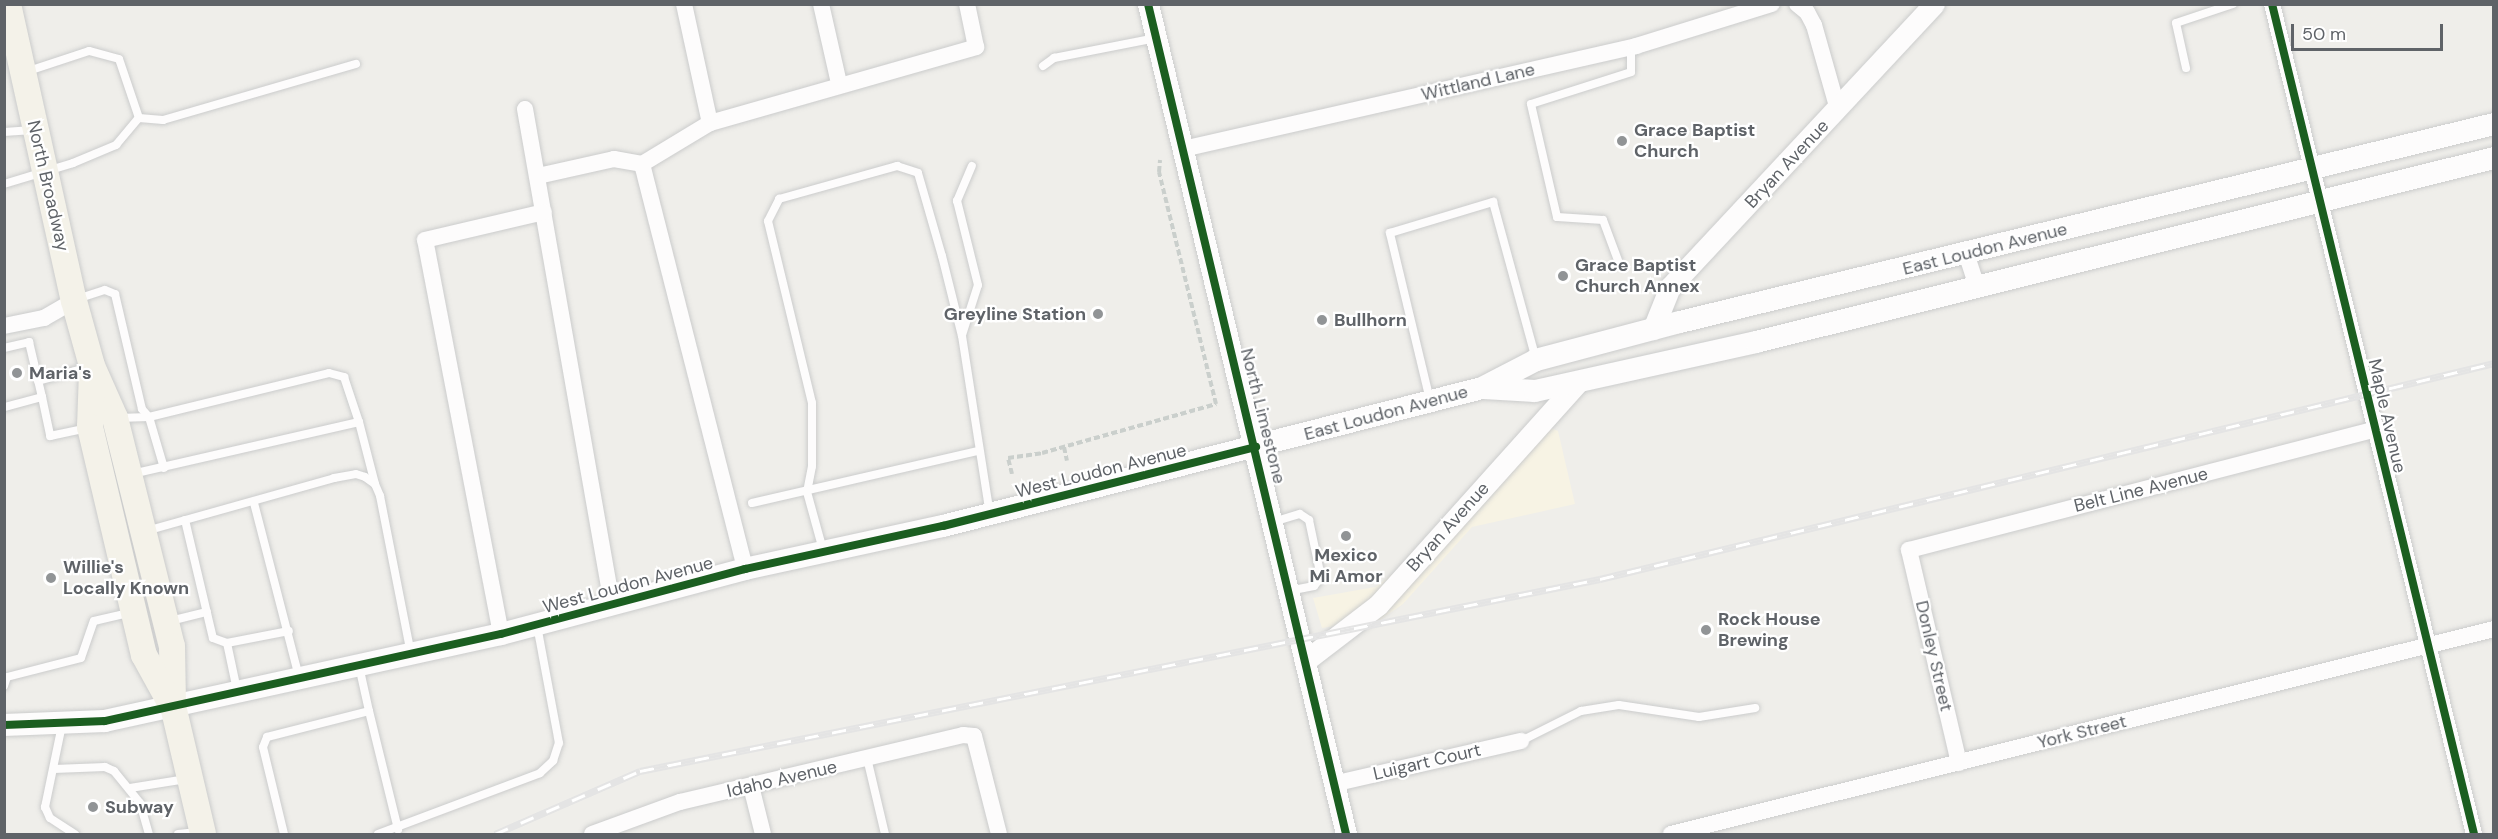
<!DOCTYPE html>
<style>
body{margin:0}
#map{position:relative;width:2498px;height:839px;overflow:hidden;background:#efeeea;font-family:"DM Sans",sans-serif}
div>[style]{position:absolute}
.commercial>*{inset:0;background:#f7f3e4}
.path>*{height:4px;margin-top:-2px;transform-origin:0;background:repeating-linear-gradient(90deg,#cacfcc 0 6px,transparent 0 9px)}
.roads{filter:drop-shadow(0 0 2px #cbcccc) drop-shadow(0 0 2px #cbcccc)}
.service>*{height:8px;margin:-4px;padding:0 4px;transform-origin:4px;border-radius:4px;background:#fdfcfc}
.minor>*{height:16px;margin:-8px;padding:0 8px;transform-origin:8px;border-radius:8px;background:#fdfcfc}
.tertiary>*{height:21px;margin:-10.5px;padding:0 10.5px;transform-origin:10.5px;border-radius:10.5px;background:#fdfcfc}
.secondary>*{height:22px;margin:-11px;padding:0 11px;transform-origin:11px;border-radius:11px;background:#fdfcfc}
.primary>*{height:26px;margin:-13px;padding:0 13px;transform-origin:13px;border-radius:13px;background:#f4f2e9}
.rail>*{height:7px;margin-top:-3.5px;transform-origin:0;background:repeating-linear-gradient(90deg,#fff 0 14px,#e4e4e4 0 28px);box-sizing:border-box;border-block:2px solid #e4e4e4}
.cycleway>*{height:8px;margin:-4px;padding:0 4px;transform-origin:4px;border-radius:4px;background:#1b5e20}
.dots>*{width:16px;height:16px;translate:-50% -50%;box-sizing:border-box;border:3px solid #fff;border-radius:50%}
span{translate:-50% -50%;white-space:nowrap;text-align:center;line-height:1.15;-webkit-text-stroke:4.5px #fff;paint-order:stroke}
.street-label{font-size:18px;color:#5f6368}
.poi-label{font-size:18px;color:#5f6368;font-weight:700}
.left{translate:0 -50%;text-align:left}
.right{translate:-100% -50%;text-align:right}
.frame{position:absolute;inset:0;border:6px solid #5f6368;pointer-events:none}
.scale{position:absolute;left:2291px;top:24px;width:152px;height:27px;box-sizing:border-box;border:3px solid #5f6368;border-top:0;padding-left:8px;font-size:18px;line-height:21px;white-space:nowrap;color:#5f6368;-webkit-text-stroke:4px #fff;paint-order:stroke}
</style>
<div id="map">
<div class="commercial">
<i style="clip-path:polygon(1536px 422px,1558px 431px,1575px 504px,1472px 527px,1403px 604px,1380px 620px,1322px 628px,1313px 598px,1375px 587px,1404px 565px)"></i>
</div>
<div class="path">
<i style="left:1064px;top:447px;width:14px;rotate:78deg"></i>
<i style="left:1012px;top:474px;width:16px;rotate:-104deg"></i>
<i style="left:1008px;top:458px;width:34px;rotate:-8deg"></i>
<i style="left:1042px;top:453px;width:181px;rotate:-15.7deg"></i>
<i style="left:1216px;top:404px;width:239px;rotate:-103.8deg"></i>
<i style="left:1159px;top:172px;width:12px;rotate:-85deg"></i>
</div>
<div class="roads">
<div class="service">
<i style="left:1043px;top:66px;width:14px;rotate:-36deg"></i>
<i style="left:1054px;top:58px;width:104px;rotate:-11.1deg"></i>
<i style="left:2186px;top:68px;width:46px;rotate:-102.5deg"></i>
<i style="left:2176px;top:23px;width:60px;rotate:-18.4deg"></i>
<i style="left:139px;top:118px;width:24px;rotate:5deg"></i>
<i style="left:163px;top:120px;width:201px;rotate:-16.2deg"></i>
<i style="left:4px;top:132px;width:29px;rotate:-4deg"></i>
<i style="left:4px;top:184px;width:72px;rotate:-16.9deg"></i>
<i style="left:73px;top:163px;width:47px;rotate:-22.7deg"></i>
<i style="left:116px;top:145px;width:35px;rotate:-50deg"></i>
<i style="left:139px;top:118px;width:62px;rotate:-108.7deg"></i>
<i style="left:119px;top:59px;width:31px;rotate:-165deg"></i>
<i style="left:89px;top:51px;width:67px;rotate:161.8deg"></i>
<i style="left:1619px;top:263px;width:46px;rotate:-110.4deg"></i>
<i style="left:1603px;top:220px;width:46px;rotate:-176.3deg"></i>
<i style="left:1557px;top:217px;width:116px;rotate:-103deg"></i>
<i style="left:1531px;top:104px;width:105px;rotate:-17.7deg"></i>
<i style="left:1631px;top:72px;width:25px;rotate:-90deg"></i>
<i style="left:77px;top:299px;width:29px;rotate:-18deg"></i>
<i style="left:105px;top:290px;width:11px;rotate:22deg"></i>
<i style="left:115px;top:294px;width:118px;rotate:76.8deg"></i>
<i style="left:142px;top:409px;width:11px;rotate:49deg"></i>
<i style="left:149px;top:417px;width:53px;rotate:73.6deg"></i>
<i style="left:962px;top:335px;width:52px;rotate:-72.3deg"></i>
<i style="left:978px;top:285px;width:87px;rotate:-104deg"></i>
<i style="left:957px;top:201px;width:38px;rotate:-67deg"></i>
<i style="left:4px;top:348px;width:26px;rotate:-13deg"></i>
<i style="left:29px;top:342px;width:57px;rotate:76.7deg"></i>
<i style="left:42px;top:397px;width:39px;rotate:165deg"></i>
<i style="left:38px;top:381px;width:54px;rotate:-15.1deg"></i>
<i style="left:42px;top:397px;width:40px;rotate:78deg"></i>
<i style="left:50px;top:436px;width:38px;rotate:-12deg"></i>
<i style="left:1430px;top:400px;width:172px;rotate:-103.5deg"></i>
<i style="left:1390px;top:233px;width:108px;rotate:-16.8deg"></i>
<i style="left:1493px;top:202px;width:163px;rotate:74.7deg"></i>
<i style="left:118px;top:418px;width:31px;rotate:-2deg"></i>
<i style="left:149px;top:417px;width:185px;rotate:-13.7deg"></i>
<i style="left:329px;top:373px;width:16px;rotate:15deg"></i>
<i style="left:344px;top:377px;width:47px;rotate:71.6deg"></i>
<i style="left:359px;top:422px;width:233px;rotate:167.1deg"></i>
<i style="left:359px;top:422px;width:64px;rotate:75.5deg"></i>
<i style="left:254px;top:503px;width:180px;rotate:75.5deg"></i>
<i style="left:752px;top:503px;width:231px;rotate:-13deg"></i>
<i style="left:185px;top:520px;width:121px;rotate:76.7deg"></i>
<i style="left:213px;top:638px;width:15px;rotate:20deg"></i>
<i style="left:227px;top:643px;width:63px;rotate:-11deg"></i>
<i style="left:1273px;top:522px;width:28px;rotate:-17deg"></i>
<i style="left:1300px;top:514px;width:11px;rotate:34deg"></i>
<i style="left:1309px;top:520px;width:58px;rotate:78.1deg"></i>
<i style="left:1321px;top:577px;width:11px;rotate:128deg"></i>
<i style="left:1314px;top:586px;width:25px;rotate:169deg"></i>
<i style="left:146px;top:531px;width:195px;rotate:-15.7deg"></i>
<i style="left:334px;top:478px;width:22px;rotate:-10deg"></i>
<i style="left:356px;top:474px;width:9px;rotate:18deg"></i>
<i style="left:365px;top:477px;width:12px;rotate:35deg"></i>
<i style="left:375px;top:484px;width:13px;rotate:67deg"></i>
<i style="left:380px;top:496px;width:161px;rotate:78.9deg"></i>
<i style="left:823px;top:550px;width:60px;rotate:-105.4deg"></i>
<i style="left:807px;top:492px;width:26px;rotate:-79deg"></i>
<i style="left:812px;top:466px;width:63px;rotate:-90deg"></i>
<i style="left:812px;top:403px;width:187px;rotate:-103.6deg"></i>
<i style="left:768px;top:221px;width:25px;rotate:-63deg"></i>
<i style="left:779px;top:199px;width:123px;rotate:-15.6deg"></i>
<i style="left:897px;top:166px;width:22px;rotate:18deg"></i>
<i style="left:918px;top:173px;width:86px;rotate:73.9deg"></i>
<i style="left:942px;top:256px;width:82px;rotate:76deg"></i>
<i style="left:962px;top:336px;width:180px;rotate:81.1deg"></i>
<i style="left:170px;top:621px;width:38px;rotate:-14deg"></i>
<i style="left:227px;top:643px;width:48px;rotate:78deg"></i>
<i style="left:4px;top:686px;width:9px;rotate:-72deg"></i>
<i style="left:7px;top:677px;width:76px;rotate:-14.4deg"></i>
<i style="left:81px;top:658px;width:39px;rotate:-71deg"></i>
<i style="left:94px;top:621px;width:37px;rotate:-13deg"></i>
<i style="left:369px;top:711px;width:122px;rotate:76.2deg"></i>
<i style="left:62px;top:725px;width:84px;rotate:101.7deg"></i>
<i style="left:45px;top:807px;width:12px;rotate:66deg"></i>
<i style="left:50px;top:818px;width:30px;rotate:33deg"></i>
<i style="left:1521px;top:741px;width:67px;rotate:-26.6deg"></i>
<i style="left:1581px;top:711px;width:38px;rotate:-9deg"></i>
<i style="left:1619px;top:705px;width:81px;rotate:8.5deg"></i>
<i style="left:1699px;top:717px;width:57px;rotate:-9.1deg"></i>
<i style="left:867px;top:758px;width:78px;rotate:76.7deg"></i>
<i style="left:54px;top:769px;width:51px;rotate:-2.2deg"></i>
<i style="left:105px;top:767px;width:10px;rotate:24deg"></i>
<i style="left:114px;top:771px;width:41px;rotate:50.9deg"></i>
<i style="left:140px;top:803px;width:32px;rotate:74deg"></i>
<i style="left:130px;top:788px;width:57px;rotate:-9.1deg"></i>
<i style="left:178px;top:834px;width:20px;rotate:-6deg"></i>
<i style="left:284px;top:834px;width:89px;rotate:-103.6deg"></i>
<i style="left:263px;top:747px;width:11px;rotate:-68deg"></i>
<i style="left:267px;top:737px;width:105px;rotate:-14.3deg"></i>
<i style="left:369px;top:711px;width:46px;rotate:-102.5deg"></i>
<i style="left:378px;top:834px;width:173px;rotate:-20.6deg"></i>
<i style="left:540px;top:773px;width:18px;rotate:-43deg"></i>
<i style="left:553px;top:761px;width:19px;rotate:-72deg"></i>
<i style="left:559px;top:743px;width:120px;rotate:-100.6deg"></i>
</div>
<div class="minor">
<i style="left:684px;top:4px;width:122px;rotate:77.7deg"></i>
<i style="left:710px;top:123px;width:277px;rotate:-15.9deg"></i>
<i style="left:976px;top:47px;width:44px;rotate:-101.8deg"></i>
<i style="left:821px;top:4px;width:81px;rotate:77.2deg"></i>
<i style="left:1797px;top:4px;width:13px;rotate:39deg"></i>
<i style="left:1807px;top:12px;width:15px;rotate:62deg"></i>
<i style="left:1814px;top:25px;width:88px;rotate:74.2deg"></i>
<i style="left:2272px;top:4px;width:854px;rotate:76.32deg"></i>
<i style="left:525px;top:109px;width:503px;rotate:80.03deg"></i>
<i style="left:1183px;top:149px;width:465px;rotate:-12.8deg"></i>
<i style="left:1636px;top:46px;width:142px;rotate:-17.2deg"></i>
<i style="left:642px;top:164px;width:418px;rotate:75.7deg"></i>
<i style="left:538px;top:176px;width:78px;rotate:-12.6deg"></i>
<i style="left:614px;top:159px;width:28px;rotate:10deg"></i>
<i style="left:642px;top:164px;width:79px;rotate:-31.1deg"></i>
<i style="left:1966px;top:253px;width:36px;rotate:72deg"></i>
<i style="left:4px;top:326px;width:41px;rotate:-11.3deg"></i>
<i style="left:44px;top:318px;width:34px;rotate:-30deg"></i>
<i style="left:501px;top:634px;width:401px;rotate:-100.9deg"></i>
<i style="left:425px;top:240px;width:122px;rotate:-13.2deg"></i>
<i style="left:1959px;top:763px;width:219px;rotate:-103.2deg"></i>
<i style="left:1909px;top:550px;width:480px;rotate:-14.5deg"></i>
<i style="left:1333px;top:784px;width:193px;rotate:-12.9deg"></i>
<i style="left:751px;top:786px;width:49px;rotate:76deg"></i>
<i style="left:592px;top:834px;width:94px;rotate:-20deg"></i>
<i style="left:680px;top:802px;width:291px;rotate:-13.3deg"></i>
<i style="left:963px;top:735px;width:11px;rotate:5deg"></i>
<i style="left:974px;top:736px;width:101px;rotate:75.7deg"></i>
<i style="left:1671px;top:834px;width:848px;rotate:-13.99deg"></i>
</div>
<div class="tertiary">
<i style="left:1148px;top:4px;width:853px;rotate:76.58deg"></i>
<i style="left:1653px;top:329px;width:45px;rotate:-68deg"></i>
<i style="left:1670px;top:287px;width:387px;rotate:-47deg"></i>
<i style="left:1305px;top:661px;width:92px;rotate:-37.5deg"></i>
<i style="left:1378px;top:605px;width:301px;rotate:-48.1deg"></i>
</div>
<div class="secondary">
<i style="left:1484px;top:388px;width:51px;rotate:3.4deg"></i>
<i style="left:1535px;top:391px;width:226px;rotate:-12.5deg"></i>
<i style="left:1756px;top:342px;width:761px;rotate:-14deg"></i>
<i style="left:4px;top:725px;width:101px;rotate:-2.3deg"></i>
<i style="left:105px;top:721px;width:405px;rotate:-12.4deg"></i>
<i style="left:501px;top:634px;width:253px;rotate:-14.9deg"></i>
<i style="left:745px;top:569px;width:203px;rotate:-12.3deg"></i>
<i style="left:943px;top:526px;width:556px;rotate:-14.36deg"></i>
<i style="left:1482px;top:388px;width:61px;rotate:-27.4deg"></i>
<i style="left:1536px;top:360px;width:149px;rotate:-14.8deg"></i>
<i style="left:1680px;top:322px;width:838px;rotate:-13.67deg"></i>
</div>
<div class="primary">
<i style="left:8px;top:4px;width:304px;rotate:77.5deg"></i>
<i style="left:74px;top:301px;width:67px;rotate:74.5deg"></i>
<i style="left:92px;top:366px;width:57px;rotate:66.1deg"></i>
<i style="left:115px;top:418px;width:235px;rotate:76deg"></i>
<i style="left:172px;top:646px;width:60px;rotate:89deg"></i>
<i style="left:173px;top:706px;width:131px;rotate:76.8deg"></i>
<i style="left:92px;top:372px;width:55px;rotate:92.1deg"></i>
<i style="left:90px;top:427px;width:234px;rotate:76.7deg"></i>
<i style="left:144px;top:655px;width:58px;rotate:61.2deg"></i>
</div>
</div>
<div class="rail">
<i style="left:495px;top:834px;width:158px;rotate:-23.5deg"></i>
<i style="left:640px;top:771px;width:979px;rotate:-11.31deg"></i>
<i style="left:1600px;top:579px;width:920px;rotate:-13.58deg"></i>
</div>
<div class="cycleway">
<i style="left:1148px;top:4px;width:853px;rotate:76.58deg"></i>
<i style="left:2272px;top:4px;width:854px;rotate:76.32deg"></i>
<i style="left:4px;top:725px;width:101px;rotate:-2.3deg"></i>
<i style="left:105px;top:721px;width:405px;rotate:-12.4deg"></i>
<i style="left:501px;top:634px;width:253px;rotate:-14.9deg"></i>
<i style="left:745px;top:569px;width:203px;rotate:-12.3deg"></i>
<i style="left:943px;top:526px;width:323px;rotate:-14.2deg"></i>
</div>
<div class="dots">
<i style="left:1622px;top:141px;background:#919496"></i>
<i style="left:1563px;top:276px;background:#919496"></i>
<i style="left:1098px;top:314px;background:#919496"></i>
<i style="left:1322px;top:320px;background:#919496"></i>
<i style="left:17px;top:373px;background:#919496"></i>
<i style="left:1346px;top:536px;background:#919496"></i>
<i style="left:51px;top:578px;background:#919496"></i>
<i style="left:1706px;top:630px;background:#919496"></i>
<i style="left:93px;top:807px;background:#919496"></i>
</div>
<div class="street-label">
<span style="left:1478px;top:82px;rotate:-13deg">Wittland Lane</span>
<span style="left:1787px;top:164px;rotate:-47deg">Bryan Avenue</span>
<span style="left:48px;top:186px;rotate:77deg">North Broadway</span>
<span style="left:1985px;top:249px;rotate:-14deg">East Loudon Avenue</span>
<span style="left:1386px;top:413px;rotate:-15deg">East Loudon Avenue</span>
<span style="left:1263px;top:416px;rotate:76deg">North Limestone</span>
<span style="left:2387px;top:416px;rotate:77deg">Maple Avenue</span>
<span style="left:1101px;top:471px;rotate:-14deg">West Loudon Avenue</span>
<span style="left:2141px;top:490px;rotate:-14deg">Belt Line Avenue</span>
<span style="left:1448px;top:527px;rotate:-48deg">Bryan Avenue</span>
<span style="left:628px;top:585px;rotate:-15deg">West Loudon Avenue</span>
<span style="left:1934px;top:656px;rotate:77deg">Donley Street</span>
<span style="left:2082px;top:732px;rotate:-14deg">York Street</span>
<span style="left:1427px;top:762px;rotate:-13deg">Luigart Court</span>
<span style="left:782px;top:779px;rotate:-13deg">Idaho Avenue</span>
</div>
<div class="poi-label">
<span class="left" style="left:1634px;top:141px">Grace Baptist<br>Church</span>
<span class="left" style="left:1575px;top:276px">Grace Baptist<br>Church Annex</span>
<span class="right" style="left:1086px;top:314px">Greyline Station</span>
<span class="left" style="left:1334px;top:320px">Bullhorn</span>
<span class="left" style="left:29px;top:373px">Maria's</span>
<span style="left:1346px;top:566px">Mexico<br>Mi Amor</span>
<span class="left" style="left:63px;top:578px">Willie's<br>Locally Known</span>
<span class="left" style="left:1718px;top:630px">Rock House<br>Brewing</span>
<span class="left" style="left:105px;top:807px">Subway</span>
</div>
<div class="frame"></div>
<div class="scale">50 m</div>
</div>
